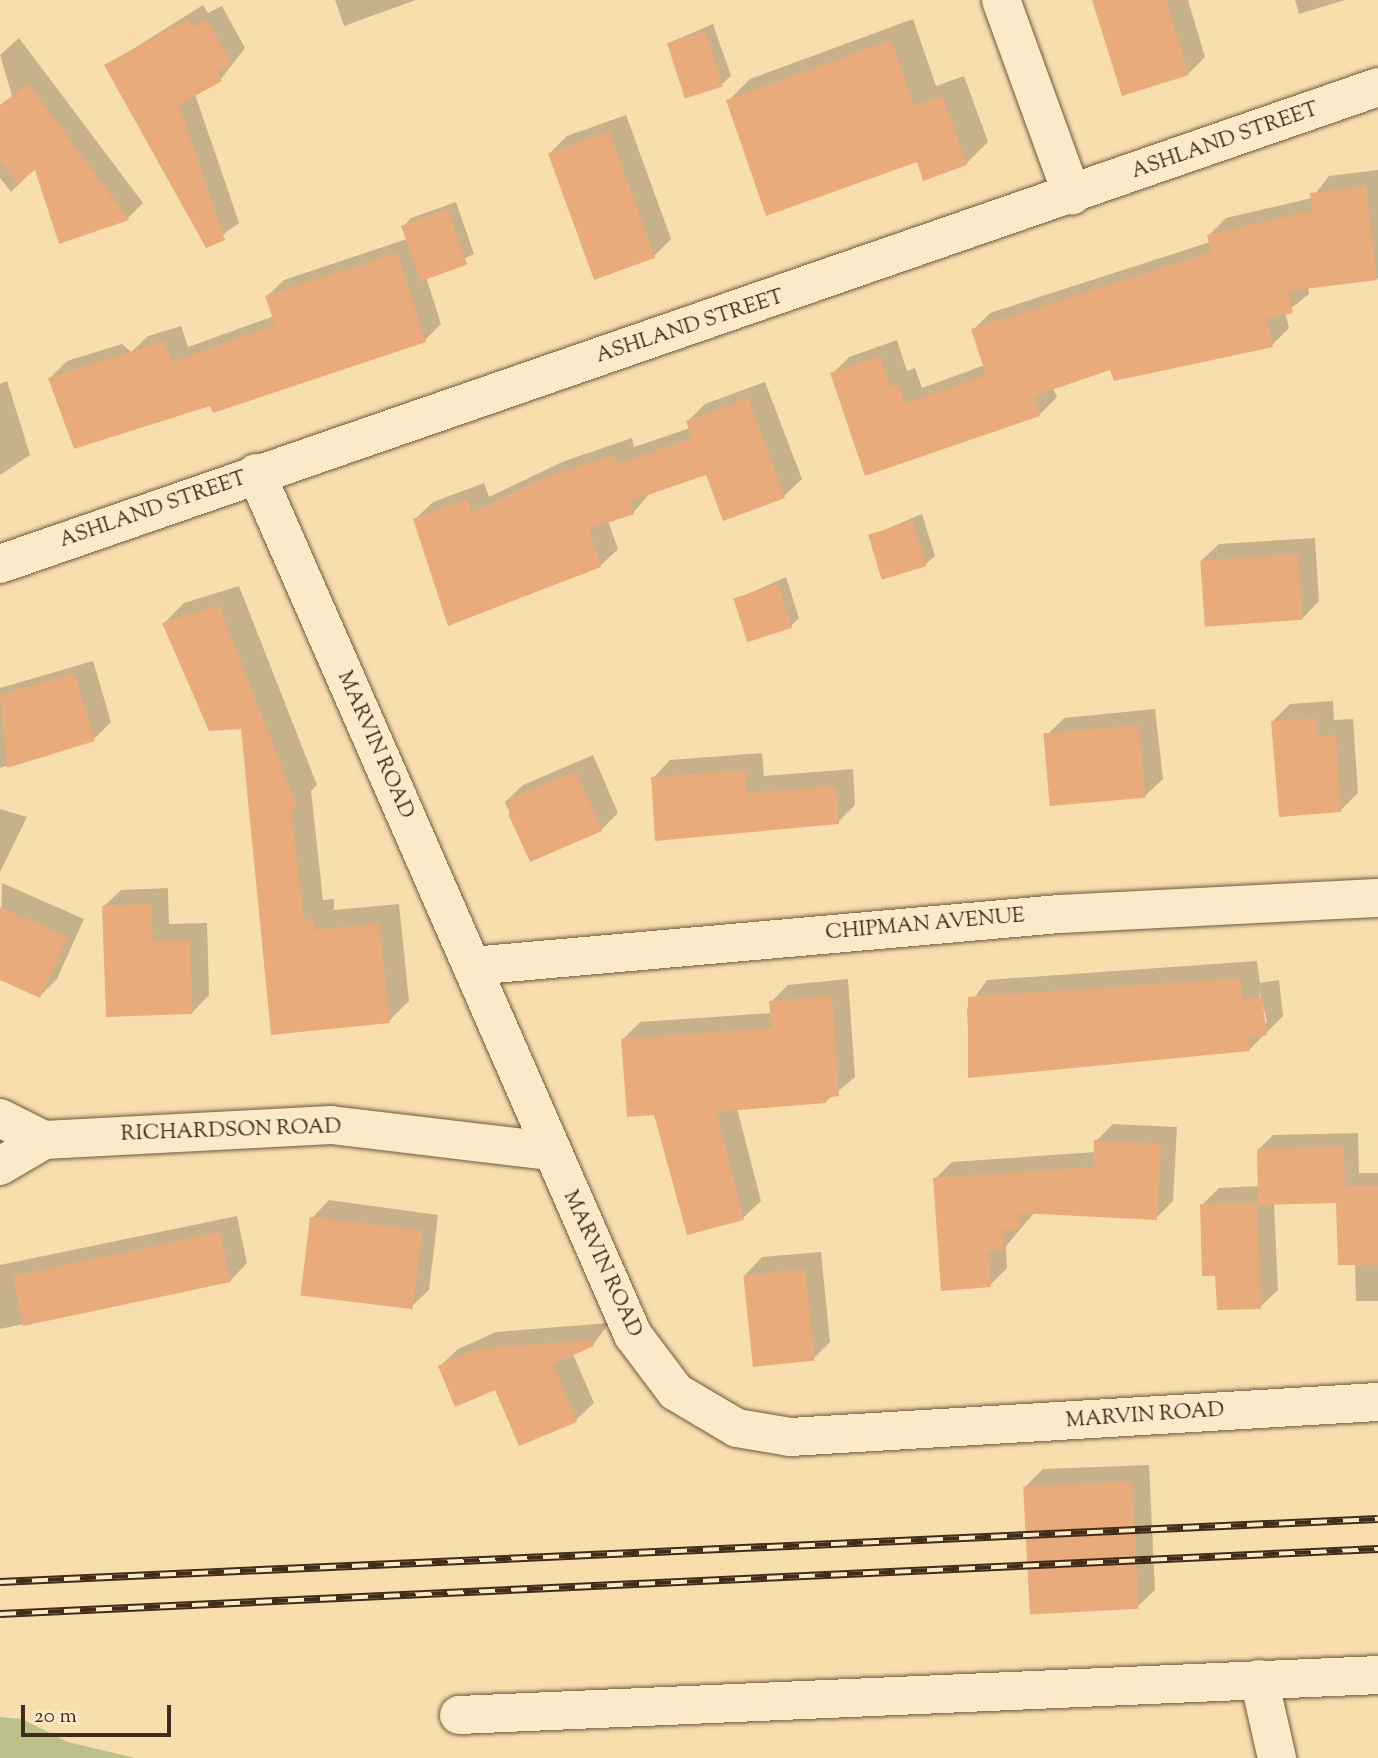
<!DOCTYPE html>
<style>
body{margin:0}
#map{position:relative;width:1378px;height:1758px;overflow:hidden;background:#f9dead;font-family:"Sorts Mill Goudy",serif}
div>[style]{position:absolute}
.green>*{inset:0;background:#bcc18b}
.shadow>*{inset:0;background:#0003}
.building>*{inset:0;background:#e9ab7c;transform-origin:0 0}
.roads{filter:drop-shadow(0 0 2px #6f5840) drop-shadow(0 0 2px #6f5840)}
.minor>*{height:38px;margin:-19px;padding:0 19px;transform-origin:19px;border-radius:19px;background:#fbeaca}
.rail>*{height:8px;margin-top:-4px;transform-origin:0;background:repeating-linear-gradient(90deg,#fbeaca 0 16px,#412c1b 0 32px);box-sizing:border-box;border-block:2px solid #412c1b}
span{translate:-50% -50%;white-space:nowrap;text-align:center;line-height:1.15;-webkit-text-stroke:5px #fbeaca;paint-order:stroke}
.street-label{font-size:21px;color:#412c1b}
.scale{position:absolute;left:21px;top:1705px;width:150px;height:32px;box-sizing:border-box;border:4px solid #412c1b;border-top:0;padding-left:9px;font-size:21px;line-height:24px;white-space:nowrap;color:#412c1b;-webkit-text-stroke:5px #fbeaca;paint-order:stroke}
</style>
<div id="map">
<div class="green">
<i style="clip-path:polygon(0 1717px,22px 1719px,68px 1742px,135px 1758px,0 1758px)"></i>
</div>
<div class="shadow">
<i style="clip-path:polygon(335px 0,416px 0,344px 26px)"></i>
<i style="clip-path:polygon(1100px 0,1188px 0,1205px 57px,1188px 74px)"></i>
<i style="clip-path:polygon(1295px 0,1345px 0,1299px 14px)"></i>
<i style="clip-path:polygon(203px 5px,208px 13px,222px 6px,245px 48px,221px 79px,195px 94px,239px 223px,207px 246px,106px 66px)"></i>
<i style="clip-path:polygon(913px 19px,936px 86px,964px 76px,988px 142px,966px 164px,918px 160px,728px 101px,750px 79px)"></i>
<i style="clip-path:polygon(713px 24px,731px 76px,722px 84px,669px 43px)"></i>
<i style="clip-path:polygon(19px 38px,143px 203px,128px 218px,60px 241px,36px 167px,11px 192px,0 178px,0 107px,12px 96px,0 55px)"></i>
<i style="clip-path:polygon(626px 115px,671px 239px,653px 257px,550px 153px,567px 136px)"></i>
<i style="clip-path:polygon(1378px 170px,1378px 278px,1308px 287px,1309px 294px,1285px 313px,1289px 328px,1272px 345px,1111px 367px,1053px 388px,1057px 397px,1039px 415px,866px 474px,832px 374px,849px 357px,897px 340px,907px 371px,915px 368px,922px 388px,985px 365px,973px 330px,990px 313px,1210px 242px,1209px 235px,1226px 218px,1312px 198px,1329px 176px)"></i>
<i style="clip-path:polygon(456px 202px,474px 254px,426px 277px,441px 324px,425px 340px,211px 404px,50px 378px,67px 361px,122px 344px,131px 352px,148px 336px,181px 326px,188px 347px,274px 316px,267px 296px,284px 280px,407px 239px,403px 227px,411px 218px)"></i>
<i style="clip-path:polygon(7px 381px,30px 455px,0 475px,0 384px)"></i>
<i style="clip-path:polygon(765px 382px,802px 479px,784px 496px,707px 473px,650px 493px,633px 513px,608px 521px,618px 549px,600px 566px,415px 519px,433px 502px,484px 483px,489px 497px,562px 462px,632px 438px,634px 447px,690px 428px,688px 421px,705px 404px)"></i>
<i style="clip-path:polygon(922px 514px,935px 556px,926px 564px,870px 536px)"></i>
<i style="clip-path:polygon(1315px 538px,1319px 601px,1302px 619px,1201px 561px,1219px 544px)"></i>
<i style="clip-path:polygon(786px 577px,799px 618px,791px 626px,739px 598px)"></i>
<i style="clip-path:polygon(239px 586px,317px 785px,311px 791px,323px 900px,334px 899px,334px 910px,399px 904px,409px 1001px,389px 1021px,273px 1033px,242px 727px,164px 623px,184px 603px)"></i>
<i style="clip-path:polygon(93px 661px,111px 722px,94px 739px,0 768px,0 688px)"></i>
<i style="clip-path:polygon(1333px 701px,1334px 720px,1353px 719px,1358px 793px,1341px 810px,1273px 721px,1290px 704px)"></i>
<i style="clip-path:polygon(1155px 709px,1163px 779px,1145px 796px,1046px 736px,1064px 718px)"></i>
<i style="clip-path:polygon(762px 753px,764px 776px,853px 769px,855px 805px,838px 822px,653px 778px,670px 760px)"></i>
<i style="clip-path:polygon(593px 755px,618px 813px,601px 830px,531px 860px,505px 802px,523px 785px)"></i>
<i style="clip-path:polygon(0 809px,27px 817px,0 872px)"></i>
<i style="clip-path:polygon(2px 883px,84px 919px,57px 979px,40px 996px,0 978px)"></i>
<i style="clip-path:polygon(168px 888px,169px 924px,207px 923px,209px 995px,192px 1013px,103px 907px,121px 890px)"></i>
<i style="clip-path:polygon(evenodd,1257px 961px,1260px 983px,1279px 980px,1283px 1016px,1250px 1049px,970px 1076px,967px 1008px,987px 980px,1257px 961px,1259px 988px,1267px 1022px,1264px 1025px,1259px 988px)"></i>
<i style="clip-path:polygon(848px 979px,855px 1077px,825px 1102px,737px 1108px,761px 1201px,743px 1218px,655px 1113px,622px 1040px,640px 1022px,772px 1013px,771px 1002px,788px 985px)"></i>
<i style="clip-path:polygon(1113px 1124px,1177px 1127px,1173px 1201px,1156px 1218px,1035px 1212px,1006px 1246px,1007px 1268px,990px 1285px,935px 1179px,952px 1162px,1095px 1152px,1096px 1141px)"></i>
<i style="clip-path:polygon(1358px 1133px,1359px 1173px,1378px 1173px,1378px 1301px,1356px 1301px,1355px 1264px,1338px 1201px,1274px 1203px,1278px 1290px,1260px 1307px,1217px 1274px,1202px 1205px,1219px 1188px,1259px 1186px,1259px 1149px,1273px 1135px)"></i>
<i style="clip-path:polygon(329px 1200px,438px 1215px,429px 1290px,411px 1307px,312px 1218px)"></i>
<i style="clip-path:polygon(237px 1216px,247px 1263px,230px 1281px,0 1329px,0 1265px)"></i>
<i style="clip-path:polygon(821px 1252px,830px 1342px,813px 1359px,745px 1275px,762px 1257px)"></i>
<i style="clip-path:polygon(609px 1323px,593px 1345px,573px 1354px,594px 1403px,576px 1420px,440px 1366px,458px 1349px,496px 1332px)"></i>
<i style="clip-path:polygon(1149px 1465px,1155px 1590px,1137px 1607px,1025px 1487px,1043px 1469px)"></i>
</div>
<div class="building">
<i style="clip-path:polygon(1092px 0,1166px 0,1189px 75px,1122px 96px)"></i>
<i style="clip-path:polygon(188px 19px,193px 27px,207px 19px,231px 64px,217px 72px,222px 81px,179px 105px,225px 240px,206px 248px,104px 65px)"></i>
<i style="left:705px;top:31px;width:58px;height:40px;rotate:72deg"></i>
<i style="clip-path:polygon(891px 40px,914px 106px,942px 96px,967px 165px,923px 181px,917px 162px,766px 216px,726px 100px)"></i>
<i style="clip-path:polygon(28px 84px,129px 220px,59px 244px,35px 170px,17px 184px,0 160px,0 105px)"></i>
<i style="left:609px;top:131px;width:135px;height:65px;rotate:70deg"></i>
<i style="clip-path:polygon(1366px 186px,1377px 280px,1288px 291px,1293px 313px,1266px 319px,1273px 347px,1114px 381px,1110px 370px,1034px 396px,1040px 416px,865px 476px,830px 373px,880px 356px,890px 387px,898px 384px,905px 404px,986px 375px,971px 329px,1211px 252px,1207px 235px,1312px 211px,1310px 193px)"></i>
<i style="left:447px;top:209px;width:59px;height:49px;rotate:70deg"></i>
<i style="clip-path:polygon(397px 253px,426px 342px,213px 413px,210px 406px,74px 449px,48px 378px,164px 341px,172px 362px,275px 325px,265px 296px)"></i>
<i style="clip-path:polygon(748px 398px,785px 498px,723px 521px,706px 475px,630px 501px,634px 514px,589px 529px,601px 567px,448px 626px,413px 519px,467px 499px,472px 513px,543px 478px,614px 455px,617px 464px,692px 438px,686px 421px)"></i>
<i style="left:913px;top:521px;width:47px;height:47px;rotate:73deg"></i>
<i style="left:1298px;top:554px;width:66px;height:98px;rotate:86deg"></i>
<i style="left:778px;top:584px;width:46px;height:47px;rotate:72deg"></i>
<i style="clip-path:polygon(219px 605px,297px 807px,291px 810px,304px 920px,314px 919px,315px 930px,379px 923px,390px 1023px,271px 1035px,241px 729px,209px 731px,162px 623px)"></i>
<i style="clip-path:polygon(74px 673px,95px 741px,7px 768px,0 695px)"></i>
<i style="clip-path:polygon(1316px 718px,1317px 737px,1336px 735px,1341px 812px,1279px 817px,1271px 721px)"></i>
<i style="left:1139px;top:725px;width:73px;height:96px;rotate:85deg"></i>
<i style="clip-path:polygon(745px 770px,747px 793px,836px 786px,839px 824px,655px 841px,651px 777px)"></i>
<i style="clip-path:polygon(576px 771px,602px 831px,530px 862px,509px 816px,509px 799px)"></i>
<i style="clip-path:polygon(151px 904px,153px 941px,190px 940px,192px 1014px,106px 1017px,102px 906px)"></i>
<i style="clip-path:polygon(0 907px,68px 937px,40px 998px,0 980px)"></i>
<i style="clip-path:polygon(1240px 978px,1243px 999px,1262px 997px,1267px 1035px,1248px 1038px,1250px 1051px,968px 1078px,968px 997px)"></i>
<i style="clip-path:polygon(832px 996px,839px 1096px,826px 1098px,826px 1103px,716px 1112px,744px 1220px,687px 1235px,654px 1115px,627px 1117px,621px 1039px,772px 1028px,769px 1001px)"></i>
<i style="clip-path:polygon(1094px 1140px,1161px 1144px,1157px 1220px,1019px 1213px,1020px 1229px,1003px 1230px,1005px 1250px,988px 1251px,991px 1287px,941px 1291px,933px 1178px,1093px 1167px)"></i>
<i style="clip-path:polygon(1344px 1146px,1345px 1186px,1378px 1186px,1378px 1265px,1338px 1265px,1336px 1203px,1258px 1205px,1257px 1149px)"></i>
<i style="clip-path:polygon(1257px 1203px,1261px 1309px,1217px 1310px,1215px 1276px,1202px 1276px,1200px 1204px)"></i>
<i style="left:310px;top:1217px;width:113px;height:79px;rotate:7deg"></i>
<i style="left:220px;top:1232px;width:51px;height:212px;rotate:78deg"></i>
<i style="left:805px;top:1269px;width:92px;height:62px;rotate:84deg"></i>
<i style="clip-path:polygon(592px 1340px,594px 1346px,553px 1364px,577px 1422px,519px 1446px,495px 1390px,455px 1407px,438px 1366px,477px 1349px)"></i>
<i style="left:1132px;top:1481px;width:128px;height:109px;rotate:87deg"></i>
</div>
<div class="roads">
<div class="minor">
<i style="left:1001px;top:0;width:208px;rotate:70deg"></i>
<i style="left:256px;top:473px;width:941px;rotate:66.38deg"></i>
<i style="left:633px;top:1335px;width:71px;rotate:53deg"></i>
<i style="left:676px;top:1392px;width:71px;rotate:30.5deg"></i>
<i style="left:737px;top:1428px;width:54px;rotate:9.6deg"></i>
<i style="left:790px;top:1437px;width:589px;rotate:-3.41deg"></i>
<i style="left:0;top:564px;width:1458px;rotate:-19.09deg"></i>
<i style="left:472px;top:966px;width:589px;rotate:-5.06deg"></i>
<i style="left:1059px;top:914px;width:319px;rotate:-2.9deg"></i>
<i style="left:0;top:1118px;width:49px;rotate:26.6deg"></i>
<i style="left:44px;top:1140px;width:287px;rotate:-3deg"></i>
<i style="left:331px;top:1125px;width:221px;rotate:6.8deg"></i>
<i style="left:0;top:1166px;width:51px;rotate:-30.6deg"></i>
<i style="left:1259px;top:1679px;width:81px;rotate:77.2deg"></i>
<i style="left:459px;top:1715px;width:920px;rotate:-2.49deg"></i>
</div>
</div>
<div class="rail">
<i style="left:0;top:1582px;width:1379px;rotate:-2.62deg"></i>
<i style="left:0;top:1614px;width:1380px;rotate:-2.7deg"></i>
</div>
<div class="street-label">
<span style="left:1225px;top:141px;rotate:-19deg">ASHLAND STREET</span>
<span style="left:690px;top:327px;rotate:-18deg">ASHLAND STREET</span>
<span style="left:153px;top:510px;rotate:-19deg">ASHLAND STREET</span>
<span style="left:375px;top:745px;rotate:66deg">MARVIN ROAD</span>
<span style="left:925px;top:925px;rotate:-5deg">CHIPMAN AVENUE</span>
<span style="left:231px;top:1131px;rotate:-2deg">RICHARDSON ROAD</span>
<span style="left:602px;top:1264px;rotate:65deg">MARVIN ROAD</span>
<span style="left:1145px;top:1416px;rotate:-4deg">MARVIN ROAD</span>
</div>
<div class="scale">20 m</div>
</div>
